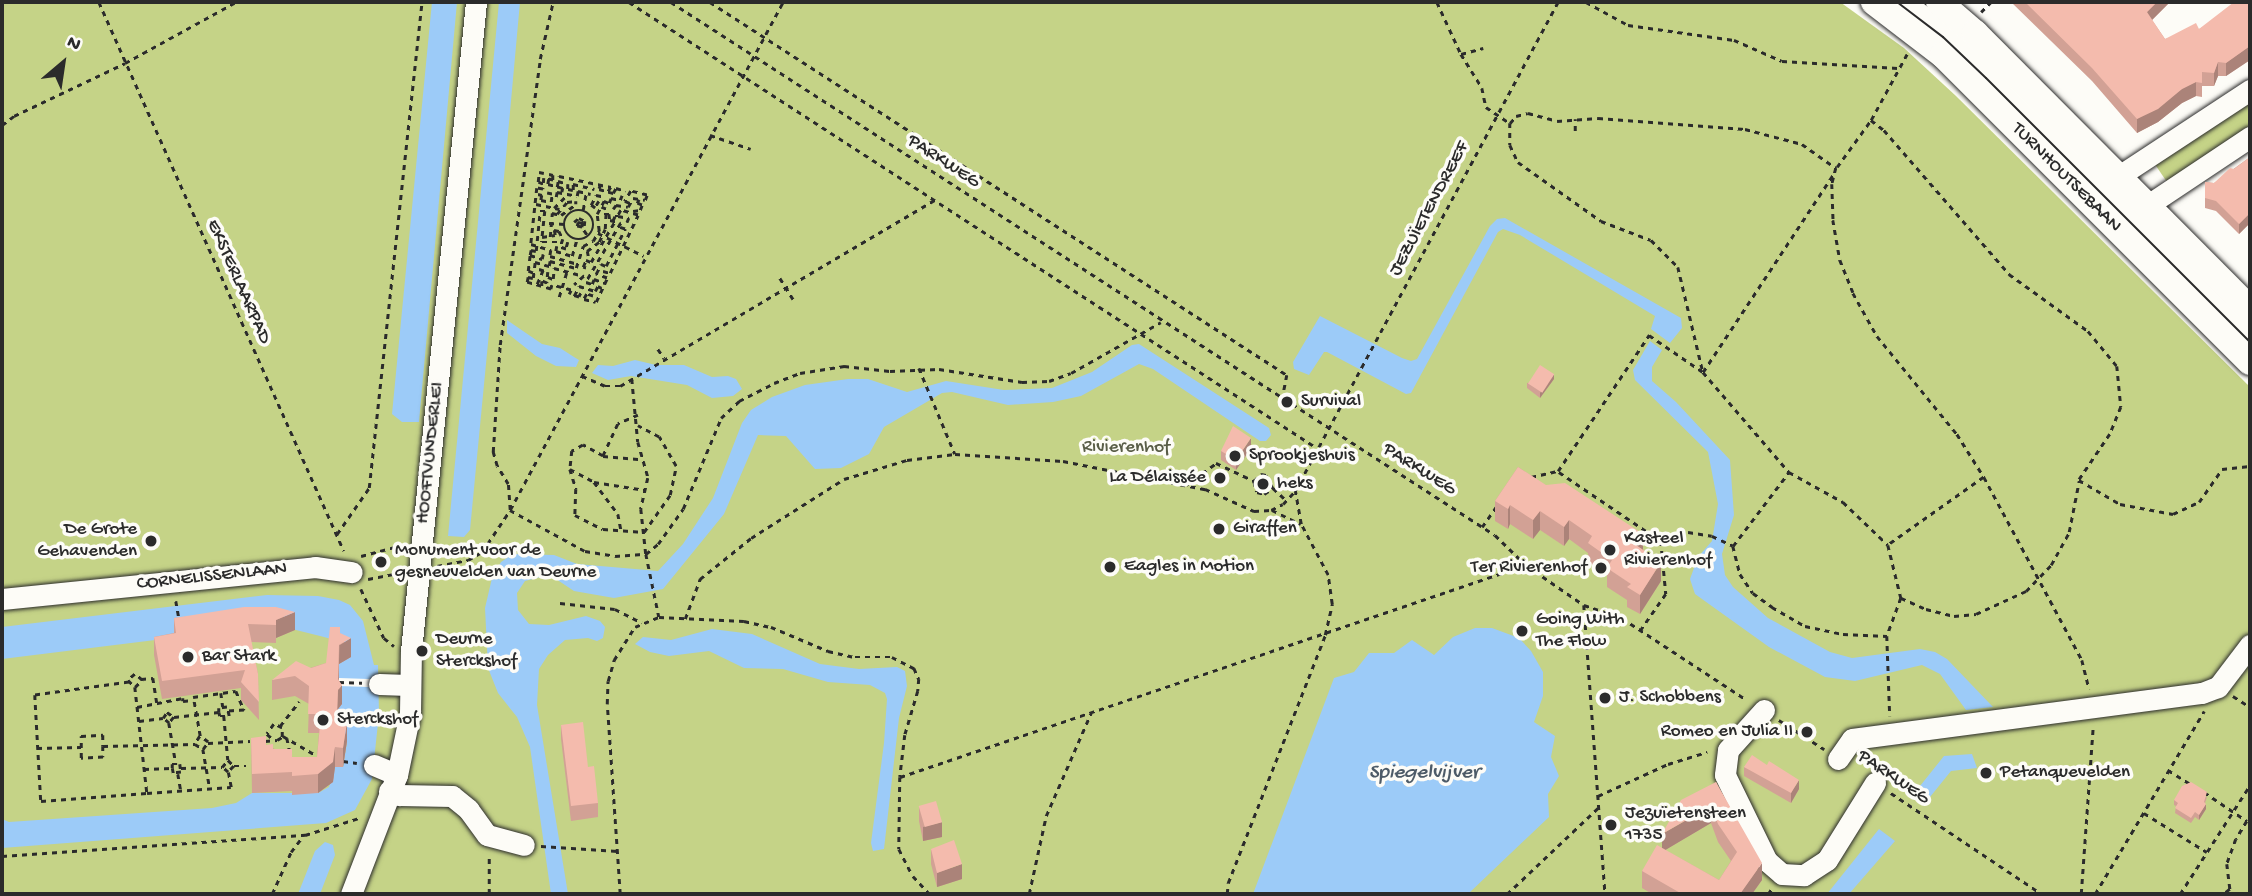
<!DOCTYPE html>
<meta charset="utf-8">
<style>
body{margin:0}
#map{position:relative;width:2252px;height:896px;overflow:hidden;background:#fdfcf7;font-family:"Gochi Hand",sans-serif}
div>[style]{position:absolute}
.green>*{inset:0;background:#c5d387}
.water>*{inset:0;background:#9ccbf8}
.pier>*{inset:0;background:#fdfcf7;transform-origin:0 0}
.path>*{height:2.5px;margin-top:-1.25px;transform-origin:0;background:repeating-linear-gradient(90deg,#2b2b2b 0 5px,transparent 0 10px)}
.path>.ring{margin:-1.25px;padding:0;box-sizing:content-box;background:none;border:2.5px solid #2b2b2b;border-radius:50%}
.roads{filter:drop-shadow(0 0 2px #2b2b2b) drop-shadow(0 0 2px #2b2b2b)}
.minor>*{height:21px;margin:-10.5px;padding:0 10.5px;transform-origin:10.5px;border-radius:10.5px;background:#fdfcf7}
.major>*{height:26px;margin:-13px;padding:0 13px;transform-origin:13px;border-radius:13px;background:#fdfcf7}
.tram>*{height:2px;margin:-1px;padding:0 1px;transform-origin:1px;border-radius:1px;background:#2b2b2b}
.wall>*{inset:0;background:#d2a195}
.shaded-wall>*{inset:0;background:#ab8379}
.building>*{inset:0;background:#f4bbad;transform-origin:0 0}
.dots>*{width:19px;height:19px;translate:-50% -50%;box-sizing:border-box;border:4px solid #fdfcf7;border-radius:50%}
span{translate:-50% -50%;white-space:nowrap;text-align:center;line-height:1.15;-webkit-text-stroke:7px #fdfcf7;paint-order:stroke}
.street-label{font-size:19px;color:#2b2b2b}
.poi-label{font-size:19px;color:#2b2b2b}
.left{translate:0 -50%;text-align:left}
.right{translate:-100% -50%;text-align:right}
.park-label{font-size:19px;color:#595d47}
.water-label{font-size:21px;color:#4d5b68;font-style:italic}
.frame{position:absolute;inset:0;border:4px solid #2b2b2b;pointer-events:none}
.north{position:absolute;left:28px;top:28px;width:70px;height:70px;-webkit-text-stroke:5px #fdfcf7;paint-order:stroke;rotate:29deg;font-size:19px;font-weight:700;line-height:28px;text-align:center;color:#2b2b2b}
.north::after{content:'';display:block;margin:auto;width:24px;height:32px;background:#2b2b2b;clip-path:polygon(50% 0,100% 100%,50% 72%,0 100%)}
</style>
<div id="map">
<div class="green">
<i style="clip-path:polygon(2px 2px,1840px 2px,1904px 48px,1956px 96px,2250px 387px,2250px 894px,2px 894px)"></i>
<i style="clip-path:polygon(2250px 99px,2250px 126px,2167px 182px,2154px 163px)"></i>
</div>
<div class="water">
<i style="clip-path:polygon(432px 2px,457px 2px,419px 422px,402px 422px,392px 414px)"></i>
<i style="clip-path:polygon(499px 2px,520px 2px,506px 156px,470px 530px,464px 537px,448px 536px)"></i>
<i style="clip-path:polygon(1505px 218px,1681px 318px,1682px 328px,1670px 343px,1651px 329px,1655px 316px,1520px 235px,1503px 229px,1498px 232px,1411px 393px,1406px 394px,1327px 352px,1324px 352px,1309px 375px,1294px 369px,1293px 362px,1320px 316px,1402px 358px,1411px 361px,1417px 359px,1490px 226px,1497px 219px)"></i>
<i style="clip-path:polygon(507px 320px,542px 344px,560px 348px,574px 357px,579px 360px,576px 367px,556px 366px,536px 356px,507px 333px)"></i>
<i style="clip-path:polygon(1650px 341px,1662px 350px,1652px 367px,1652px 381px,1676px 402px,1730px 460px,1734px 515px,1722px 554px,1725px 575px,1733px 587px,1768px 618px,1830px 652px,1852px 658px,1920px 649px,1935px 652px,1947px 659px,1993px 707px,1966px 710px,1940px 674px,1922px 665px,1855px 681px,1825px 677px,1769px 647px,1695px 594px,1690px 579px,1698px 557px,1712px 541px,1718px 504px,1708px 452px,1635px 380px,1633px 370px)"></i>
<i style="clip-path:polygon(1139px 344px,1269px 428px,1271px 435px,1266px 441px,1260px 441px,1153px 369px,1139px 364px,1081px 396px,1053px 402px,1008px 405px,952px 392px,942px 393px,884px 427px,869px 454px,841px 468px,815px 469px,786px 436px,758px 435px,724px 514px,663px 589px,614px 598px,574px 591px,556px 579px,544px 576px,525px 581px,517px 593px,518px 610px,529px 624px,549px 625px,586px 616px,600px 621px,605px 627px,603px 638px,597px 641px,588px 638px,565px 640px,548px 655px,539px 669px,537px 705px,568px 894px,551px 894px,530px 747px,517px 717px,498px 693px,488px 668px,485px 608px,492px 578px,501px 562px,513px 554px,554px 555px,577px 564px,658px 571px,683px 544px,713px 498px,742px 423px,751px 410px,772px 397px,805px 385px,848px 379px,868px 379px,907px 392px,946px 381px,1004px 390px,1052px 388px,1092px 372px,1132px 345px)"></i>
<i style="clip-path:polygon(635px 360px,656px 365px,684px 365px,712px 377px,728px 376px,736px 379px,742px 389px,733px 396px,712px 398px,687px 385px,631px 376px,608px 380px,592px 373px,598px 365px,613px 366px)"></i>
<i style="clip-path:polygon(267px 595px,318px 596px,339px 600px,350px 605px,363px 621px,374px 665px,378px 665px,379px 714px,372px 779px,355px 810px,326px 823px,2px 848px,2px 819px,9px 822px,212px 808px,236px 803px,252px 793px,318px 793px,329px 787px,335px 767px,343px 767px,347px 742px,337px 737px,338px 707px,331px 639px,324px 637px,276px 625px,2px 659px,2px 627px)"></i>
<i style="clip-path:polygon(1475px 628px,1492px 628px,1519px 638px,1531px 651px,1543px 672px,1543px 696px,1534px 722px,1555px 736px,1551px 757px,1559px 776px,1548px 794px,1549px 817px,1468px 894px,1253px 894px,1334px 678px,1354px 672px,1369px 653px,1394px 653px,1412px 640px,1434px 655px,1453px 637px)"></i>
<i style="clip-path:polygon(712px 629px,752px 634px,820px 664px,859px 669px,897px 667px,905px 671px,907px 686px,899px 718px,884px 849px,873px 851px,871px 843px,884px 743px,887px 699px,885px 693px,870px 685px,828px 682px,783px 669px,744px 668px,709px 651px,669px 656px,650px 652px,635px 644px,643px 637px,671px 640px)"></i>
<i style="clip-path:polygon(1972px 754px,1977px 768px,1951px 771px,1930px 797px,1916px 791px,1944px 756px)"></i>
<i style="clip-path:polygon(1879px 829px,1895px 841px,1849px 894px,1827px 894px)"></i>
<i style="clip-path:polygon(325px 842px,333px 845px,335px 855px,320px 894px,298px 894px,315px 851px)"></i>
</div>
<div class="pier">
<i style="left:339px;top:678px;width:37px;height:8px;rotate:2deg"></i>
</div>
<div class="path">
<i style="left:99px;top:2px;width:601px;rotate:65.95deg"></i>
<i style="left:629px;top:2px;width:820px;rotate:32.95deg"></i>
<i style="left:671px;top:2px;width:981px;rotate:32.9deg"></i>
<i style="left:1495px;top:535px;width:43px;rotate:44.1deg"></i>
<i style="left:1526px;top:565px;width:70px;rotate:34.6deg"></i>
<i style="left:1584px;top:605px;width:40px;rotate:18.9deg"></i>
<i style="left:1622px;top:618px;width:149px;rotate:33.3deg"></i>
<i style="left:710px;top:2px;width:687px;rotate:32.88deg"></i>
<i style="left:1287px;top:375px;width:25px;rotate:101deg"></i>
<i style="left:1437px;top:2px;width:57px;rotate:65.2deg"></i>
<i style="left:1461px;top:54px;width:40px;rotate:58deg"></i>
<i style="left:1482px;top:88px;width:19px;rotate:78deg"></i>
<i style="left:1486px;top:107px;width:29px;rotate:34deg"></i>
<i style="left:1510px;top:123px;width:22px;rotate:90deg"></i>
<i style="left:1510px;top:145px;width:19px;rotate:65deg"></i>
<i style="left:1518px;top:162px;width:102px;rotate:35.4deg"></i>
<i style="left:1601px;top:221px;width:53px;rotate:20.8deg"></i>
<i style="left:1651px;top:240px;width:38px;rotate:45deg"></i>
<i style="left:1678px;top:267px;width:108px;rotate:76.6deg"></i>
<i style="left:1586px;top:2px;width:48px;rotate:28.7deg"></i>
<i style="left:1628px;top:25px;width:107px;rotate:8.1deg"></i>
<i style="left:1734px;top:40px;width:52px;rotate:23.6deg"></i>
<i style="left:1782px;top:61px;width:116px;rotate:3.5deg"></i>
<i style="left:1981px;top:12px;width:14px;rotate:-45deg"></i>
<i style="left:1461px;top:54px;width:23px;rotate:-15deg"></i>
<i style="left:1871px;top:120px;width:16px;rotate:38deg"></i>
<i style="left:1884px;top:130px;width:191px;rotate:49deg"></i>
<i style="left:2009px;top:274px;width:97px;rotate:35.8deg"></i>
<i style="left:2088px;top:331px;width:45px;rotate:50.4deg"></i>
<i style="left:2117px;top:366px;width:41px;rotate:84.4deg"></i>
<i style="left:2121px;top:407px;width:29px;rotate:112deg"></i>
<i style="left:2110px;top:434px;width:55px;rotate:124deg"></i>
<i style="left:2079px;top:480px;width:48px;rotate:30.3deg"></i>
<i style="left:2120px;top:504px;width:54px;rotate:10.7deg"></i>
<i style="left:2173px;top:514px;width:29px;rotate:-25deg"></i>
<i style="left:2199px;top:502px;width:40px;rotate:-55.1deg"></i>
<i style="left:2222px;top:469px;width:28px;rotate:-6deg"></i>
<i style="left:1510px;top:123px;width:9px;rotate:-49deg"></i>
<i style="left:1516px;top:116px;width:12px;rotate:-14deg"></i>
<i style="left:1528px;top:113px;width:30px;rotate:15deg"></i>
<i style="left:1557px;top:121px;width:41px;rotate:-4.2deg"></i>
<i style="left:1598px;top:118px;width:147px;rotate:4.3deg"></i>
<i style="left:1745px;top:129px;width:59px;rotate:14.7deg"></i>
<i style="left:1802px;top:144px;width:42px;rotate:35.2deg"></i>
<i style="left:2px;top:125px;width:15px;rotate:-37deg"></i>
<i style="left:14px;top:116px;width:123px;rotate:-25.5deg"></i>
<i style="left:125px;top:63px;width:127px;rotate:-28.8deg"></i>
<i style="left:1575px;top:131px;width:12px;rotate:-90deg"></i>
<i style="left:710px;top:135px;width:43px;rotate:18.9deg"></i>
<i style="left:1837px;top:167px;width:58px;rotate:-54.1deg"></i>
<i style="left:1871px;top:120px;width:75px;rotate:-61.4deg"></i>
<i style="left:1836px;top:168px;width:16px;rotate:104deg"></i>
<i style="left:1832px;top:184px;width:36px;rotate:88deg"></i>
<i style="left:1833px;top:220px;width:41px;rotate:80.1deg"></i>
<i style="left:1840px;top:260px;width:35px;rotate:68deg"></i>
<i style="left:1853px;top:293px;width:49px;rotate:60.8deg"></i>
<i style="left:1877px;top:336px;width:127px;rotate:50.8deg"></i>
<i style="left:1957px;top:434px;width:51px;rotate:57.9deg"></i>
<i style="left:1984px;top:477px;width:118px;rotate:144.7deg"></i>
<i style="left:1888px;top:545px;width:55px;rotate:76.2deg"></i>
<i style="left:1901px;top:598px;width:40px;rotate:110.2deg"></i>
<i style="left:1887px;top:636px;width:80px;rotate:87.9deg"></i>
<i style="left:549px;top:174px;width:4px;rotate:14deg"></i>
<i style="left:553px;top:175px;width:5px;rotate:90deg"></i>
<i style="left:553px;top:180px;width:9px;rotate:-167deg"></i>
<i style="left:544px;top:178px;width:11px;rotate:95deg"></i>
<i style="left:543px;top:189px;width:6px;rotate:-171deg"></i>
<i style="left:537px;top:188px;width:56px;rotate:96.1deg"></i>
<i style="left:531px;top:244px;width:21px;rotate:17deg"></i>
<i style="left:551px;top:250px;width:6px;rotate:99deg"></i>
<i style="left:550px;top:256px;width:29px;rotate:16deg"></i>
<i style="left:549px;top:179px;width:5px;rotate:101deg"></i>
<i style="left:548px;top:184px;width:16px;rotate:15deg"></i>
<i style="left:563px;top:188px;width:4px;rotate:104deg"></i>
<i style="left:558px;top:181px;width:10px;rotate:17deg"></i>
<i style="left:568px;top:184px;width:5px;rotate:90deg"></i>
<i style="left:568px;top:189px;width:5px;rotate:11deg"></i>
<i style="left:573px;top:190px;width:6px;rotate:-90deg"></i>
<i style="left:573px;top:184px;width:22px;rotate:13deg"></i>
<i style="left:543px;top:184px;width:5px;rotate:-158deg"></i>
<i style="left:538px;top:182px;width:10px;rotate:-84deg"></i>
<i style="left:539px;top:172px;width:5px;rotate:11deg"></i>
<i style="left:601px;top:185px;width:4px;rotate:117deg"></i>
<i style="left:599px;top:189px;width:15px;rotate:16deg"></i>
<i style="left:613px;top:193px;width:6px;rotate:-59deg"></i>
<i style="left:616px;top:188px;width:10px;rotate:17deg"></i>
<i style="left:557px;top:187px;width:11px;rotate:-80deg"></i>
<i style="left:559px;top:176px;width:53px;rotate:11.9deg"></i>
<i style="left:611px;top:187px;width:6px;rotate:121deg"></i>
<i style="left:538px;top:194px;width:4px;rotate:14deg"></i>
<i style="left:542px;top:195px;width:5px;rotate:101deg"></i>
<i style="left:541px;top:200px;width:10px;rotate:11deg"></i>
<i style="left:551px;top:202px;width:8px;rotate:-83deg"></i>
<i style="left:552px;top:194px;width:5px;rotate:-169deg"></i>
<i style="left:556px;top:197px;width:5px;rotate:-79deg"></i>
<i style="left:557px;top:192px;width:20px;rotate:11deg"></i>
<i style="left:577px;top:196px;width:5px;rotate:-79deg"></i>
<i style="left:578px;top:191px;width:13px;rotate:13deg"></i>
<i style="left:599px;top:201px;width:8px;rotate:120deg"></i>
<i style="left:595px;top:208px;width:5px;rotate:-143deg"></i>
<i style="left:591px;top:205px;width:11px;rotate:-63deg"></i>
<i style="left:596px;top:195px;width:10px;rotate:11deg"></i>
<i style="left:536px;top:204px;width:24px;rotate:12deg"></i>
<i style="left:554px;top:208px;width:20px;rotate:-45deg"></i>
<i style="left:613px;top:209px;width:5px;rotate:-53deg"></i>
<i style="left:616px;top:205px;width:12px;rotate:9deg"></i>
<i style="left:628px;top:207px;width:10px;rotate:-61deg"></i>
<i style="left:633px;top:198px;width:12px;rotate:9deg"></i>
<i style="left:645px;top:200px;width:5px;rotate:-68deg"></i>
<i style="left:647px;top:195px;width:16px;rotate:-166deg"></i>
<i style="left:631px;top:191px;width:12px;rotate:121deg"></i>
<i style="left:625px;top:201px;width:5px;rotate:22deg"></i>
<i style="left:583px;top:210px;width:17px;rotate:-80deg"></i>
<i class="ring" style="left:564px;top:210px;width:27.5px;height:27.5px"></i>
<i style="left:633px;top:211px;width:7px;rotate:-8deg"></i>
<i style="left:640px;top:210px;width:5px;rotate:-68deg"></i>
<i style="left:642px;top:205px;width:5px;rotate:-158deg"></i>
<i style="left:637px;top:203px;width:4px;rotate:-63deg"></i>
<i style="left:557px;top:214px;width:16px;rotate:-50deg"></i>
<i style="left:567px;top:202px;width:9px;rotate:-6deg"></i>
<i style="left:576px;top:201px;width:3px;rotate:90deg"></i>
<i style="left:604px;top:214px;width:5px"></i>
<i style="left:609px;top:214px;width:6px;rotate:81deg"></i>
<i style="left:610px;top:220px;width:11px;rotate:15deg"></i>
<i style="left:621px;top:223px;width:69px;rotate:120.7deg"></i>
<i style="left:586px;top:282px;width:6px;rotate:18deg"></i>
<i style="left:592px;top:284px;width:5px;rotate:-68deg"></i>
<i style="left:594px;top:279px;width:12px;rotate:20deg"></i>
<i style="left:613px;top:220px;width:4px;rotate:-63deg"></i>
<i style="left:615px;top:216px;width:3px"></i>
<i style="left:618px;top:216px;width:11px;rotate:10deg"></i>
<i style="left:629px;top:218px;width:5px;rotate:112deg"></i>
<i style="left:574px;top:222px;width:6px;rotate:-39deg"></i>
<i style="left:579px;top:218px;width:7px;rotate:27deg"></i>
<i style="left:585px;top:221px;width:9px;rotate:96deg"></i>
<i style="left:584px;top:230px;width:7px;rotate:56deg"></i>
<i style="left:578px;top:222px;width:5px;rotate:11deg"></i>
<i style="left:583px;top:223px;width:4px;rotate:104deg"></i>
<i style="left:582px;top:227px;width:5px;rotate:-169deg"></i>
<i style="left:577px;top:226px;width:4px;rotate:-76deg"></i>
<i style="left:549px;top:223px;width:16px;rotate:4deg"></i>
<i style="left:598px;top:233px;width:51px;rotate:26.6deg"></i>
<i style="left:542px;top:237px;width:13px;rotate:-9deg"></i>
<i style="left:555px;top:235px;width:5px;rotate:-101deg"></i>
<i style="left:554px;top:230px;width:5px;rotate:11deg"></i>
<i style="left:559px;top:231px;width:9px;rotate:63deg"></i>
<i style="left:563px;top:239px;width:9px;rotate:108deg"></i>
<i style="left:550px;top:237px;width:24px;rotate:-85deg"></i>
<i style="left:552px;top:213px;width:9px;rotate:13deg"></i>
<i style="left:561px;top:215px;width:19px;rotate:-36deg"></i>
<i style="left:568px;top:242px;width:7px;rotate:106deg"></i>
<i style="left:566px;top:249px;width:9px;rotate:-162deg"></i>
<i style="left:557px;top:246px;width:5px;rotate:101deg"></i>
<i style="left:556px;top:251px;width:17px;rotate:17deg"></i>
<i style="left:572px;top:256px;width:18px;rotate:-74deg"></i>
<i style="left:530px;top:255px;width:13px;rotate:18deg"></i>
<i style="left:542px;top:259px;width:5px;rotate:-79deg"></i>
<i style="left:588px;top:256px;width:5px;rotate:-101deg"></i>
<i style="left:587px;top:251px;width:15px;rotate:-37deg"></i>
<i style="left:599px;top:242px;width:14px;rotate:-65deg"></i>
<i style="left:605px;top:229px;width:20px;rotate:-87deg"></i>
<i style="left:606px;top:209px;width:5px;rotate:-158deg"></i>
<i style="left:586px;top:268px;width:3px;rotate:-162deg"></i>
<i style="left:583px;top:267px;width:8px;rotate:-67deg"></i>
<i style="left:586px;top:260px;width:5px;rotate:22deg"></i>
<i style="left:591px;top:262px;width:48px;rotate:-59.7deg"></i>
<i style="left:539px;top:269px;width:9px;rotate:18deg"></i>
<i style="left:548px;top:272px;width:11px;rotate:95deg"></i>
<i style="left:547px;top:283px;width:5px;rotate:-158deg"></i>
<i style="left:542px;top:281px;width:5px;rotate:90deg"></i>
<i style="left:603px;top:271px;width:7px;rotate:16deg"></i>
<i style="left:610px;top:273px;width:64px;rotate:-64.2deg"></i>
<i style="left:638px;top:215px;width:18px;rotate:-164deg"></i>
<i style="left:621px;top:210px;width:7px;rotate:117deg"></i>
<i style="left:533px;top:273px;width:5px;rotate:-158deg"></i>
<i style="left:528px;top:271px;width:16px;rotate:-83deg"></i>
<i style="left:530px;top:255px;width:5px;rotate:-79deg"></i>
<i style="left:531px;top:250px;width:5px;rotate:11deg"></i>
<i style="left:536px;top:251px;width:40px;rotate:-84.3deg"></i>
<i style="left:540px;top:211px;width:5px"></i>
<i style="left:545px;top:211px;width:31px;rotate:96deg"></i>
<i style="left:542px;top:242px;width:20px"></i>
<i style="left:548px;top:277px;width:5px;rotate:22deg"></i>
<i style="left:553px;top:279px;width:11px;rotate:-85deg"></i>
<i style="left:554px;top:268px;width:31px;rotate:15deg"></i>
<i style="left:584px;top:276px;width:13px;rotate:138deg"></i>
<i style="left:780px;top:278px;width:25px;rotate:58deg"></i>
<i style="left:537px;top:284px;width:21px;rotate:-67deg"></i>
<i style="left:581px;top:293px;width:4px;rotate:117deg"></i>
<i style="left:579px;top:297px;width:10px;rotate:-163deg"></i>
<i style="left:569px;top:294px;width:4px;rotate:-63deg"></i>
<i style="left:571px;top:290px;width:20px;rotate:-165deg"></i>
<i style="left:552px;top:285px;width:4px;rotate:104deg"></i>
<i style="left:551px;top:289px;width:25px;rotate:-164deg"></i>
<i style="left:527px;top:282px;width:5px;rotate:-79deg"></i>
<i style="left:528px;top:277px;width:5px;rotate:11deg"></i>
<i style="left:533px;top:278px;width:16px;rotate:-83deg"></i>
<i style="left:535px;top:262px;width:15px;rotate:16deg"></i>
<i style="left:549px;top:266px;width:5px;rotate:-79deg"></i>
<i style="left:550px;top:261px;width:27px;rotate:15deg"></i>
<i style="left:576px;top:268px;width:23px;rotate:-72deg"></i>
<i style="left:583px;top:246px;width:11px;rotate:-27deg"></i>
<i style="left:593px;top:241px;width:12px;rotate:-59deg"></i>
<i style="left:599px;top:231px;width:17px;rotate:-97deg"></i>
<i style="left:597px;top:214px;width:15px;rotate:-62deg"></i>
<i style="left:604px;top:201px;width:5px;rotate:22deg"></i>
<i style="left:609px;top:203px;width:5px;rotate:-68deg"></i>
<i style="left:611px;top:198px;width:9px;rotate:13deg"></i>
<i style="left:620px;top:200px;width:5px;rotate:-68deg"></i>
<i style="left:574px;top:296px;width:11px;rotate:-63deg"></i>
<i style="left:579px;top:286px;width:17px;rotate:17deg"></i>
<i style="left:595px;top:291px;width:6px;rotate:-59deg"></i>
<i style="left:598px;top:286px;width:4px;rotate:27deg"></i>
<i style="left:593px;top:296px;width:6px;rotate:-162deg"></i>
<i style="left:587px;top:294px;width:6px;rotate:121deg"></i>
<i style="left:584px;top:299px;width:12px;rotate:14deg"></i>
<i style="left:596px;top:302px;width:26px;rotate:-65deg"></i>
<i style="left:607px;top:278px;width:12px;rotate:-160deg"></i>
<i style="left:596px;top:274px;width:11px;rotate:-63deg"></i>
<i style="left:601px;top:264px;width:5px;rotate:22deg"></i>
<i style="left:606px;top:266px;width:42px;rotate:-62.8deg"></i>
<i style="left:625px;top:229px;width:6px;rotate:-162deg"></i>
<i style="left:559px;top:297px;width:27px;rotate:-73deg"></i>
<i style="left:658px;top:349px;width:11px;rotate:56deg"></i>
<i style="left:919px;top:368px;width:93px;rotate:67.3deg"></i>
<i style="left:1703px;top:372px;width:238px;rotate:-56.6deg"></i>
<i style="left:582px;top:376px;width:25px;rotate:23deg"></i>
<i style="left:605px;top:386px;width:15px"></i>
<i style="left:620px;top:386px;width:366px;rotate:-30.6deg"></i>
<i style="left:632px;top:379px;width:63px;rotate:84.6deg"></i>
<i style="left:638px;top:442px;width:37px;rotate:74deg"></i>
<i style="left:648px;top:478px;width:32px;rotate:103deg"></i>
<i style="left:641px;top:509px;width:45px;rotate:83.7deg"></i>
<i style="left:646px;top:554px;width:64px;rotate:78.3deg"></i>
<i style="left:638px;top:415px;width:22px;rotate:156deg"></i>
<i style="left:618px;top:424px;width:35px;rotate:115deg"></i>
<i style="left:603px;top:456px;width:23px;rotate:-151deg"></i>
<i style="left:583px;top:445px;width:13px;rotate:151deg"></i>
<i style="left:572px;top:451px;width:18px;rotate:96deg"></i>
<i style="left:570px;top:469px;width:21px;rotate:73deg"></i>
<i style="left:576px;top:489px;width:26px;rotate:92deg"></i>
<i style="left:575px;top:515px;width:31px;rotate:27deg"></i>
<i style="left:603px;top:529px;width:41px;rotate:4.2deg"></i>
<i style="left:644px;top:532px;width:45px;rotate:-54.9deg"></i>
<i style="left:670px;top:495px;width:30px;rotate:-78deg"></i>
<i style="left:676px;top:466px;width:34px;rotate:-120deg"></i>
<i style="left:659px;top:437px;width:24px;rotate:-152deg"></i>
<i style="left:603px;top:456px;width:38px;rotate:5deg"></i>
<i style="left:570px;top:469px;width:27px;rotate:28deg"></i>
<i style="left:594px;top:482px;width:52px;rotate:8.9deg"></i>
<i style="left:1559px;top:472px;width:123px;rotate:34.1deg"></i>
<i style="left:1661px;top:541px;width:53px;rotate:84.6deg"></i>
<i style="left:1666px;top:594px;width:44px;rotate:124.8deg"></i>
<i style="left:1531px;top:477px;width:28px;rotate:-13deg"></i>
<i style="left:1558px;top:471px;width:164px;rotate:-56.2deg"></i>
<i style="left:1649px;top:335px;width:65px;rotate:34.4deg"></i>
<i style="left:1703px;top:372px;width:132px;rotate:49.3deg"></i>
<i style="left:1789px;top:472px;width:62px;rotate:29.1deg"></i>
<i style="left:1843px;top:502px;width:62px;rotate:43.7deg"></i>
<i style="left:1984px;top:477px;width:208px;rotate:61.8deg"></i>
<i style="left:2082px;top:660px;width:30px;rotate:76deg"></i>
<i style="left:1254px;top:481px;width:10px;rotate:-45deg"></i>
<i style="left:1261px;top:474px;width:5px;rotate:11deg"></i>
<i style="left:1266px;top:475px;width:15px;rotate:62deg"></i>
<i style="left:594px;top:482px;width:40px;rotate:53deg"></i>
<i style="left:618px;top:514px;width:16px;rotate:79deg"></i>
<i style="left:1186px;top:485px;width:37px;rotate:-36deg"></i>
<i style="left:1216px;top:463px;width:42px;rotate:25.3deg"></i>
<i style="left:1254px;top:481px;width:11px;rotate:75deg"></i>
<i style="left:1257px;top:492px;width:7px;rotate:16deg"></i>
<i style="left:1264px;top:494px;width:11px;rotate:-34deg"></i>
<i style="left:1273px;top:488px;width:18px;rotate:43deg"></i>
<i style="left:510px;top:510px;width:85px;rotate:28.7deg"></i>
<i style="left:585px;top:551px;width:30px;rotate:9deg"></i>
<i style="left:615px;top:556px;width:31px;rotate:-4deg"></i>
<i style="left:646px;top:554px;width:16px;rotate:-40deg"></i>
<i style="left:658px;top:544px;width:43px;rotate:-54.5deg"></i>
<i style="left:683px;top:509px;width:99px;rotate:-67.3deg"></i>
<i style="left:721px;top:418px;width:25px;rotate:-43deg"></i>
<i style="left:739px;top:401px;width:39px;rotate:-27deg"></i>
<i style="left:774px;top:383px;width:28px;rotate:-21deg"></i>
<i style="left:800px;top:373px;width:45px;rotate:-9deg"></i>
<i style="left:844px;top:366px;width:46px;rotate:6.2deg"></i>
<i style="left:890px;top:371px;width:49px;rotate:-2.3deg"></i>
<i style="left:939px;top:369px;width:84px;rotate:8.9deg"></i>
<i style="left:1022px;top:382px;width:27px;rotate:-2deg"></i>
<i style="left:1049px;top:381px;width:23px;rotate:-20deg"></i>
<i style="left:1071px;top:373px;width:103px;rotate:-29.5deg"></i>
<i style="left:510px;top:510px;width:26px;rotate:-94deg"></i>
<i style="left:508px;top:484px;width:21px;rotate:-121deg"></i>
<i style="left:497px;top:466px;width:15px;rotate:-106deg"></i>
<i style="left:493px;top:452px;width:107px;rotate:-86.3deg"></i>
<i style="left:500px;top:345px;width:289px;rotate:-82deg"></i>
<i style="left:540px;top:59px;width:58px;rotate:-77.2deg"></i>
<i style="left:1272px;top:510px;width:32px;rotate:26deg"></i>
<i style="left:1482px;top:527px;width:24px;rotate:-55deg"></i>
<i style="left:337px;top:534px;width:56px;rotate:-55.2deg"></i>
<i style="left:369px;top:488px;width:489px;rotate:-83.8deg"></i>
<i style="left:1661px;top:541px;width:28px;rotate:-18deg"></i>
<i style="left:1688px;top:532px;width:24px;rotate:9deg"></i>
<i style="left:1712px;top:536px;width:23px;rotate:25deg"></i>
<i style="left:1733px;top:546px;width:29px;rotate:76deg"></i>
<i style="left:1740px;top:574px;width:23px;rotate:56deg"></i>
<i style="left:1753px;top:593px;width:24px;rotate:36deg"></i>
<i style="left:1772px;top:607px;width:38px;rotate:30deg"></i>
<i style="left:1805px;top:626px;width:39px;rotate:12deg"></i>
<i style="left:1843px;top:634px;width:44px;rotate:2.6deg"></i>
<i style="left:1733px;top:546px;width:93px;rotate:-52.9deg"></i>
<i style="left:361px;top:556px;width:42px;rotate:-15deg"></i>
<i style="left:437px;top:566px;width:32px;rotate:-11deg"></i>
<i style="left:468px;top:560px;width:16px;rotate:-30deg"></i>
<i style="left:482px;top:552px;width:50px;rotate:-56.3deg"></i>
<i style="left:510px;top:510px;width:577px;rotate:-61.75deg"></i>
<i style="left:368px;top:579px;width:32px;rotate:-11deg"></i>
<i style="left:361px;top:589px;width:54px;rotate:64.9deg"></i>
<i style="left:384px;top:638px;width:13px;rotate:39deg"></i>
<i style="left:1901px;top:598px;width:27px;rotate:24deg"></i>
<i style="left:1926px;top:609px;width:29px;rotate:14deg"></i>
<i style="left:1954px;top:616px;width:22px;rotate:-5deg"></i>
<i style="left:1976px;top:614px;width:55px;rotate:-24.7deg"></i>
<i style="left:2026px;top:591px;width:36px;rotate:-46deg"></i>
<i style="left:2051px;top:565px;width:38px;rotate:-61deg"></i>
<i style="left:2069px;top:532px;width:52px;rotate:-78.9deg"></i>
<i style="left:176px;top:601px;width:17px;rotate:80deg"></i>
<i style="left:560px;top:603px;width:55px;rotate:6.2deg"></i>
<i style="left:615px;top:609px;width:30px;rotate:27deg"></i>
<i style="left:1584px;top:605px;width:290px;rotate:85.8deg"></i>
<i style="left:685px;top:619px;width:43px;rotate:-69.4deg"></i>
<i style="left:700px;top:579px;width:65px;rotate:-38.8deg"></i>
<i style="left:751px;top:538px;width:110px;rotate:-32.4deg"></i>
<i style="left:844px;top:479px;width:66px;rotate:-16.8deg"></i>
<i style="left:907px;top:460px;width:48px;rotate:-7.1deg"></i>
<i style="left:955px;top:454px;width:108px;rotate:3.7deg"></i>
<i style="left:1063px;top:461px;width:145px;rotate:11.2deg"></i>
<i style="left:1205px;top:489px;width:54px;rotate:24.2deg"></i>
<i style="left:1254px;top:511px;width:17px;rotate:-3deg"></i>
<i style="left:1271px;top:510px;width:13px;rotate:-27deg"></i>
<i style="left:1283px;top:504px;width:18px;rotate:-47deg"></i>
<i style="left:1295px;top:491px;width:555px;rotate:-61.73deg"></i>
<i style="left:141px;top:679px;width:12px;rotate:-5deg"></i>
<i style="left:153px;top:678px;width:25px;rotate:81deg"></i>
<i style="left:129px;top:682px;width:95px;rotate:172.1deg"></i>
<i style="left:35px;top:695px;width:106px;rotate:86.8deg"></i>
<i style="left:41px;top:801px;width:106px;rotate:-4.3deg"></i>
<i style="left:339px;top:682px;width:23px;rotate:2deg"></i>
<i style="left:135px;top:687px;width:10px;rotate:-45deg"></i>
<i style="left:142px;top:680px;width:9px;rotate:-139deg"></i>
<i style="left:135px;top:674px;width:9px;rotate:139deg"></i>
<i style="left:128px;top:680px;width:10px;rotate:45deg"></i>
<i style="left:135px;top:687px;width:107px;rotate:83.5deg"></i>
<i style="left:147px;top:793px;width:84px;rotate:-4.1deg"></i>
<i style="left:231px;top:787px;width:15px;rotate:-101deg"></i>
<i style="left:221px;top:693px;width:14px;rotate:82deg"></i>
<i style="left:2233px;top:696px;width:20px;rotate:33deg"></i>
<i style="left:137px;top:707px;width:47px;rotate:-11.1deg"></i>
<i style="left:183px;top:698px;width:3px;rotate:90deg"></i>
<i style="left:183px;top:701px;width:10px;rotate:-6deg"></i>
<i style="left:224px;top:716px;width:44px;rotate:84.8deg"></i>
<i style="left:174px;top:717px;width:45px;rotate:-6.3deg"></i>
<i style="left:219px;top:712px;width:4px;rotate:76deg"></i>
<i style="left:220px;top:716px;width:9px"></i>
<i style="left:229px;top:716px;width:9px;rotate:-103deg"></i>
<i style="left:227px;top:707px;width:8px;rotate:173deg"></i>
<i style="left:219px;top:708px;width:4px;rotate:90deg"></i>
<i style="left:1779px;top:720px;width:54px;rotate:32.8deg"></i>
<i style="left:139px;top:721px;width:24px;rotate:-7deg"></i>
<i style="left:169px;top:723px;width:8px;rotate:-140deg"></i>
<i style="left:163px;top:718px;width:7px;rotate:-56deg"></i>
<i style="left:167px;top:712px;width:9px;rotate:36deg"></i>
<i style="left:174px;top:717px;width:8px;rotate:130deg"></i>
<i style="left:169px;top:723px;width:42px;rotate:80.3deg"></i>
<i style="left:280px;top:726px;width:31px;rotate:-52deg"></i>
<i style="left:200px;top:736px;width:40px;rotate:-100deg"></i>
<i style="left:193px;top:697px;width:43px;rotate:-7.9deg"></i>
<i style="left:236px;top:691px;width:21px;rotate:67deg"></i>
<i style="left:244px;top:710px;width:16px;rotate:176deg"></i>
<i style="left:283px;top:736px;width:42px;rotate:30.3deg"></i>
<i style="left:287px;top:738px;width:14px;rotate:78deg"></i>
<i style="left:265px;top:741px;width:12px;rotate:-5deg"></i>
<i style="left:277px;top:740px;width:6px;rotate:-31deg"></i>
<i style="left:282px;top:737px;width:9px;rotate:-90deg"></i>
<i style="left:282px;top:728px;width:9px;rotate:-153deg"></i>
<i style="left:274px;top:724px;width:12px;rotate:125deg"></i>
<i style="left:267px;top:734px;width:9px;rotate:41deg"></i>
<i style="left:208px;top:743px;width:42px;rotate:-2.7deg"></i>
<i style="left:103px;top:746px;width:11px;rotate:90deg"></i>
<i style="left:103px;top:757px;width:22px;rotate:177deg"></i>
<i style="left:81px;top:758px;width:22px;rotate:-90deg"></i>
<i style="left:81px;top:736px;width:22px;rotate:-3deg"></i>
<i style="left:103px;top:735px;width:11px;rotate:90deg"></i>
<i style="left:103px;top:746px;width:92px;rotate:-1.2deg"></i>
<i style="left:37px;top:748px;width:44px;rotate:-1.3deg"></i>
<i style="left:203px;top:749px;width:9px;rotate:-54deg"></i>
<i style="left:208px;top:742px;width:10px;rotate:-143deg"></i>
<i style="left:200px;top:736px;width:9px;rotate:122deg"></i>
<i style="left:195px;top:744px;width:9px;rotate:32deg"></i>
<i style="left:203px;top:749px;width:41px;rotate:80.1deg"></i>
<i style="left:343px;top:761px;width:14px;rotate:8deg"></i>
<i style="left:234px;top:766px;width:12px"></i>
<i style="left:181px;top:768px;width:41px;rotate:-1.4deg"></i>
<i style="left:222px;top:767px;width:9px;rotate:-49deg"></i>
<i style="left:228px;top:760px;width:8px;rotate:45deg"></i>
<i style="left:234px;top:766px;width:8px;rotate:135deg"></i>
<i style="left:228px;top:772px;width:8px;rotate:-140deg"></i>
<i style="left:144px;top:769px;width:28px;rotate:-2deg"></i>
<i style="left:172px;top:768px;width:4px;rotate:-90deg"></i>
<i style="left:172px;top:764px;width:8px"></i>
<i style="left:180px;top:764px;width:8px;rotate:83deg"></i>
<i style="left:181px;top:772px;width:8px;rotate:173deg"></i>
<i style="left:173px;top:773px;width:5px;rotate:-101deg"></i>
<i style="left:2168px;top:770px;width:28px;rotate:32deg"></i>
<i style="left:178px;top:774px;width:17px;rotate:80deg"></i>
<i style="left:900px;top:777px;width:661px;rotate:-18.71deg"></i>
<i style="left:2204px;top:792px;width:52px;rotate:34deg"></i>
<i style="left:2247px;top:821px;width:21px;rotate:121deg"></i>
<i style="left:2236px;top:839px;width:27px;rotate:110deg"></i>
<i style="left:2227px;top:864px;width:25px;rotate:83deg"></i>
<i style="left:2230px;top:889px;width:8px;rotate:140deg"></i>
<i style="left:1891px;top:793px;width:182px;rotate:33.8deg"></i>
<i style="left:1598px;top:796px;width:77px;rotate:-24.6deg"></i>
<i style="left:1668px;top:764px;width:41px;rotate:-17.1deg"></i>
<i style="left:2144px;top:813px;width:74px;rotate:31.8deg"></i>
<i style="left:541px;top:846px;width:77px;rotate:3.7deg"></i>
<i style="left:2px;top:856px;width:304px;rotate:-4deg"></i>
<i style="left:305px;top:835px;width:57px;rotate:-17.5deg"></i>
<i style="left:272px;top:894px;width:46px;rotate:-65.7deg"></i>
<i style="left:291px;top:852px;width:20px;rotate:-53deg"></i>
<i style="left:489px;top:894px;width:38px;rotate:-90deg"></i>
<i style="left:620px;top:894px;width:190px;rotate:-93.9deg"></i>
<i style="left:607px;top:704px;width:23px;rotate:-88deg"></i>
<i style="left:608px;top:681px;width:22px;rotate:-74deg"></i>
<i style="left:614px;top:660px;width:39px;rotate:-58deg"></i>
<i style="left:635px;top:627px;width:26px;rotate:-23deg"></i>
<i style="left:659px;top:617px;width:85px;rotate:2.7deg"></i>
<i style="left:744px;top:621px;width:28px;rotate:13deg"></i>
<i style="left:771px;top:627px;width:62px;rotate:22.8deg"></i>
<i style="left:828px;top:651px;width:28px;rotate:13deg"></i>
<i style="left:855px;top:657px;width:37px"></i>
<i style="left:892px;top:657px;width:25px;rotate:27deg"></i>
<i style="left:914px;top:668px;width:12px;rotate:66deg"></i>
<i style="left:919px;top:679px;width:12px;rotate:95deg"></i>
<i style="left:918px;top:691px;width:46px;rotate:106.5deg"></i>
<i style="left:905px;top:735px;width:42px;rotate:96.8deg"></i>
<i style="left:900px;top:777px;width:72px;rotate:90.8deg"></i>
<i style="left:899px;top:849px;width:30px;rotate:63deg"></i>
<i style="left:913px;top:876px;width:25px;rotate:47deg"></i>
<i style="left:1029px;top:894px;width:80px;rotate:-77.7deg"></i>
<i style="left:1046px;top:816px;width:112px;rotate:-66.4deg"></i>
<i style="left:1227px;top:894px;width:11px;rotate:-85deg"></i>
<i style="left:1228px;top:883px;width:266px;rotate:-68.6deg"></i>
<i style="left:1325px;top:635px;width:32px;rotate:-77deg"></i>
<i style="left:1332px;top:604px;width:29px;rotate:-98deg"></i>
<i style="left:1328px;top:575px;width:58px;rotate:-117.9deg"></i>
<i style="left:1301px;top:524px;width:34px;rotate:-100deg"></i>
<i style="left:1507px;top:894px;width:127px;rotate:-43.4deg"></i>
<i style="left:1768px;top:894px;width:7px;rotate:-56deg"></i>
<i style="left:2081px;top:894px;width:167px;rotate:-85.9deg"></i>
<i style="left:2095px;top:894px;width:213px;rotate:-59.2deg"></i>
<i style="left:2180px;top:894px;width:130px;rotate:-57.3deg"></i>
</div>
<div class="roads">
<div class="minor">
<i style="left:1905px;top:2px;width:64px;rotate:38.7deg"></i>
<i style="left:1955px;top:42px;width:416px;rotate:44.9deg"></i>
<i style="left:2119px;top:176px;width:157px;rotate:-33.3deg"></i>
<i style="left:2148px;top:205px;width:123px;rotate:-33.7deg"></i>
<i style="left:2px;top:599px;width:315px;rotate:-5.8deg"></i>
<i style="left:315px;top:567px;width:37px;rotate:8deg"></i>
<i style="left:379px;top:684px;width:29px;rotate:2deg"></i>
<i style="left:1764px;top:710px;width:54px;rotate:132deg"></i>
<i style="left:1728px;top:750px;width:25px;rotate:97deg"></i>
<i style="left:1725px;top:775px;width:96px;rotate:64deg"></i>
<i style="left:1767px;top:861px;width:20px;rotate:41deg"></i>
<i style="left:1782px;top:874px;width:22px;rotate:3deg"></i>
<i style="left:1804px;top:875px;width:27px;rotate:-33deg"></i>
<i style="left:1827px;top:860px;width:91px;rotate:-58.1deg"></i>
<i style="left:1838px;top:759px;width:24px;rotate:-55deg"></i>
<i style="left:1852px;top:739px;width:353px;rotate:-7.5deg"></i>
<i style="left:2202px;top:693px;width:17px;rotate:-21deg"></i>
<i style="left:2218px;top:687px;width:53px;rotate:-52.7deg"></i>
<i style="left:374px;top:765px;width:25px;rotate:23deg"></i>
<i style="left:389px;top:791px;width:11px;rotate:22deg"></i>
<i style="left:399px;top:795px;width:53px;rotate:1.1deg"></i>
<i style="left:452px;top:796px;width:21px;rotate:39deg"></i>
<i style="left:468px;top:809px;width:32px;rotate:54deg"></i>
<i style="left:487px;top:835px;width:38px;rotate:15deg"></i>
<i style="left:351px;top:894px;width:128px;rotate:-68.9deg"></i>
<i style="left:397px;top:775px;width:63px;rotate:-78.2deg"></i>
<i style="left:410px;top:713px;width:62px;rotate:-89.1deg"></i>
<i style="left:411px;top:651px;width:652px;rotate:-84.28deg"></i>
</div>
<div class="major">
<i style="left:1874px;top:2px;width:87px;rotate:37.5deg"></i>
<i style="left:1943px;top:55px;width:434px;rotate:45deg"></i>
<i style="left:1939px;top:2px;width:48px;rotate:40.7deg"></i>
<i style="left:1975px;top:33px;width:390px;rotate:45.1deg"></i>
</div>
</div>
<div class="tram">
<i style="left:1897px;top:2px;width:58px;rotate:37.3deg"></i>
<i style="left:1943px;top:37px;width:59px;rotate:43.6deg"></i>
<i style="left:1986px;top:78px;width:373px;rotate:45deg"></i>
</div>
<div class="wall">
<i style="clip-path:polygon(2011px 2px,2170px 2px,2152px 20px,2165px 39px,2199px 29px,2250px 2px,2250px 60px,2226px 76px,2218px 76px,2214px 86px,2202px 86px,2202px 97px,2196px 96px,2182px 103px,2158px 122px,2137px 133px,2092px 81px)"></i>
<i style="clip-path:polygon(2250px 157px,2250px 223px,2239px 234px,2216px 211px,2205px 208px,2205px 182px,2214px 183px)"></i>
<i style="clip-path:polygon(1554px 379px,1540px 398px,1527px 388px,1527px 383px)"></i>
<i style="clip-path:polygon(1251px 448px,1236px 470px,1221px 460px,1221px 451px)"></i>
<i style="clip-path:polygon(1518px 467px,1643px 549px,1661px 581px,1640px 614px,1627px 607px,1627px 600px,1607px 587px,1607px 575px,1588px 562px,1588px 553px,1569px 539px,1564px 546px,1540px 530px,1533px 539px,1510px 524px,1508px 529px,1495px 521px,1495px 501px)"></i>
<i style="clip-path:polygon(276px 607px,295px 630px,276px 638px,276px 643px,251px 642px,258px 674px,259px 720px,241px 700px,241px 688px,162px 699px,154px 655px,154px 637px,174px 633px,174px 618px)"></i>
<i style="clip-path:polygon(340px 633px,351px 657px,339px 664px,339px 680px,342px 704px,338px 709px,338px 711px,347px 741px,343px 767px,335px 767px,333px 782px,318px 793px,292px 795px,292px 791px,252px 793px,251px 738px,292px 757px,317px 757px,319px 733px,308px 733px,309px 704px,295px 696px,272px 700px,272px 680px,326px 663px)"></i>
<i style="clip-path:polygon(561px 725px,588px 767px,598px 803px,598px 817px,571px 821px,561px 739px)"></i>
<i style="clip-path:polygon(1744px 767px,1799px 789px,1791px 803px,1744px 776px)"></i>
<i style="clip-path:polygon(evenodd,1716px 782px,1762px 880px,1752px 894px,1652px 894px,1642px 888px,1642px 871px,1662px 848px,1716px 782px,1711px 823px,1718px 842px,1731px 861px,1719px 880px,1665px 850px,1711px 823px)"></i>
<i style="clip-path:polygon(2207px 797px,2205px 803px,2206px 809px,2199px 820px,2195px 817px,2191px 823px,2175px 813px,2176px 806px,2174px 805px,2174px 800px)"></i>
<i style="clip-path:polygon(919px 806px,942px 837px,923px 841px,919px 821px)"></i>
<i style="clip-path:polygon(931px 849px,962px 879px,937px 887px,931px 864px)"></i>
</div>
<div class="shaded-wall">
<i style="clip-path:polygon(2157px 2px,2170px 2px,2147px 25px,2147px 12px)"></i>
<i style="clip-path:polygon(2250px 46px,2250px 60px,2226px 76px,2226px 63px)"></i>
<i style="clip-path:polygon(2218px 62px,2218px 76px,2214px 86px,2214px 73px)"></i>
<i style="clip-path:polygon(2196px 82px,2196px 96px,2182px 103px,2158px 122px,2137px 133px,2137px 119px,2182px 89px)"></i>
<i style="clip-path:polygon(2250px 213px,2250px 223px,2239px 234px,2239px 224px)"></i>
<i style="clip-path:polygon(1554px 374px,1554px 379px,1540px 398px,1540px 393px)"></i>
<i style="clip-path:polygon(1251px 438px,1251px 448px,1236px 470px,1236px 460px)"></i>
<i style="clip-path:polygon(1510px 505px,1510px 524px,1508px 529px,1508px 509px)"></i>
<i style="clip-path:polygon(1540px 511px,1540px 530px,1533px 539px,1533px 520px)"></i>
<i style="clip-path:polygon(1569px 520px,1569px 539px,1564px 546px,1564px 527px)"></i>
<i style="clip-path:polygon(1643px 534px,1643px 554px,1636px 545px)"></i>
<i style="clip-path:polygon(1661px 562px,1661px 581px,1640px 614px,1640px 595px)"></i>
<i style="clip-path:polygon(295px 612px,295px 630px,276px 638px,276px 643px,276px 620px)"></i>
<i style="clip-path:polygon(340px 627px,340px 645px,351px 638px,351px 657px,339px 664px,339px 689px,342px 685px,342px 704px,338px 709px,337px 728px)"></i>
<i style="clip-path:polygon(347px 722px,347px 741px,343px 767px,343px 748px)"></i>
<i style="clip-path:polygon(335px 747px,335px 767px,333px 782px,318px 793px,318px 774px)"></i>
<i style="clip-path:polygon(1799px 780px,1799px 789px,1791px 803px,1791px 793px)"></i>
<i style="clip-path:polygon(2206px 804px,2206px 809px,2199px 820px,2199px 815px)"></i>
<i style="clip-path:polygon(1711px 806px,1711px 823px,1662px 852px,1662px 834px)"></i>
<i style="clip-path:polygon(942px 822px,942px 837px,923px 841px,923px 827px)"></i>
<i style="clip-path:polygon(1762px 863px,1762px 880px,1752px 894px,1740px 894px)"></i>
<i style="clip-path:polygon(962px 864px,962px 879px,937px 887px,937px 873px)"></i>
</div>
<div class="building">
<i style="clip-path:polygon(2025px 2px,2157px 2px,2147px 12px,2165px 39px,2196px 23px,2199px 29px,2234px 2px,2250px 2px,2250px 46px,2226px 63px,2218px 62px,2214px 73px,2202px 72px,2202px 83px,2196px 82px,2182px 89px,2158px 109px,2137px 119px,2092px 68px)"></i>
<i style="clip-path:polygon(2250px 157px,2250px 213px,2239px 224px,2216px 201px,2205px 198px,2205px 182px,2214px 183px,2230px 168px,2234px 169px)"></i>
<i style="left:1540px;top:365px;width:17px;height:22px;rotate:33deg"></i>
<i style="clip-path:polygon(1233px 426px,1251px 438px,1236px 460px,1221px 451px)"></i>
<i style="clip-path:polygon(1518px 467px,1546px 485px,1565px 483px,1643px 534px,1636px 545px,1661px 562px,1640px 595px,1627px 587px,1631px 584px,1607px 568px,1612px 560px,1588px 543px,1592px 536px,1569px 520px,1564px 527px,1540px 511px,1533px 520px,1510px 505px,1508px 509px,1495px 501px)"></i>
<i style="clip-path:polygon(244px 607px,276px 607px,295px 612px,276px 620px,276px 625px,248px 624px,258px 674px,259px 702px,241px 682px,245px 670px,162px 681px,154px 637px,176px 633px,174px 618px)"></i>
<i style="clip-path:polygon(330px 627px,340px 627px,340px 633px,351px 638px,339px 645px,338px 679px,342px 685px,338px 690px,337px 709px,342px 721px,347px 722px,343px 748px,335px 747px,333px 762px,318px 774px,292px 776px,292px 772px,252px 774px,251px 738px,266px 736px,266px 745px,273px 744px,273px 749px,292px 749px,292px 757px,317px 757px,321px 714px,308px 714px,309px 686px,295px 676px,272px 680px,296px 661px,311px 668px,326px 663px)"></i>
<i style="clip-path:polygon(583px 722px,588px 767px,594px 766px,598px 803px,571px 806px,561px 725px)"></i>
<i style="clip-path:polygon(1752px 755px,1767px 765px,1769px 761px,1799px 780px,1791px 793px,1744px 767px)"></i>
<i style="clip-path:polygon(1716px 782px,1762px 863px,1740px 894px,1682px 894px,1642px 871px,1657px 845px,1719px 880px,1737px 852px,1718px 824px,1711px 806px,1662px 834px,1681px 800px)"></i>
<i style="clip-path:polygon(2191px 782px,2207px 792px,2204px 802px,2206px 804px,2199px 815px,2195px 812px,2191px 818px,2175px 808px,2178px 803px,2174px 800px,2182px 786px)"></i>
<i style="left:936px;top:801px;width:22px;height:18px;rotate:74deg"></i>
<i style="clip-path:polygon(954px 840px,962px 864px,937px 873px,931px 849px)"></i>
</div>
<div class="dots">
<i style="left:1287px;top:402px;background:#2b2b2b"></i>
<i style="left:1235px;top:456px;background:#2b2b2b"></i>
<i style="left:1220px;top:478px;background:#2b2b2b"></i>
<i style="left:1263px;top:484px;background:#2b2b2b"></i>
<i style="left:1219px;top:529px;background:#2b2b2b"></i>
<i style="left:151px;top:541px;background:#2b2b2b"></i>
<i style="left:1610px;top:550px;background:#2b2b2b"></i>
<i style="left:381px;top:562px;background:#2b2b2b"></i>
<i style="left:1110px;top:567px;background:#2b2b2b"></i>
<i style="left:1601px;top:568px;background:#2b2b2b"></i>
<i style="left:1522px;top:631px;background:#2b2b2b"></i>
<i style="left:422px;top:651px;background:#2b2b2b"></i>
<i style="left:188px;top:657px;background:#2b2b2b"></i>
<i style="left:1605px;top:698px;background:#2b2b2b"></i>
<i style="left:323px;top:720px;background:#2b2b2b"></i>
<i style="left:1807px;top:732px;background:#2b2b2b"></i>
<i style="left:1986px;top:773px;background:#2b2b2b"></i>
<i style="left:1611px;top:825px;background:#2b2b2b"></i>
</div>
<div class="street-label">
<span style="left:943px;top:162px;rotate:33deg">PARKWEG</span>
<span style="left:2066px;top:178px;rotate:45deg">TURNHOUTSEBAAN</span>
<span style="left:1430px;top:209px;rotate:-62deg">JEZUÏETENDREEF</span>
<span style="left:238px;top:282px;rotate:66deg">EKSTERLAARPAD</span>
<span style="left:431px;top:453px;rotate:-84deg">HOOFTVUNDERLEI</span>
<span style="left:1419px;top:470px;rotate:32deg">PARKWEG</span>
<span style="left:212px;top:577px;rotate:-6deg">CORNELISSENLAAN</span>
<span style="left:1893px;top:778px;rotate:34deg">PARKWEG</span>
</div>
<div class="poi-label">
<span class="left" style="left:1301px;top:402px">Survival</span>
<span class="left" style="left:1249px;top:456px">Sprookjeshuis</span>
<span class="right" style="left:1206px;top:478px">La Délaissée</span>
<span class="left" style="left:1277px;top:484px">heks</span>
<span class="left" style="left:1233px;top:529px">Giraffen</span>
<span class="right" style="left:137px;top:541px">De Grote<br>Gehavenden</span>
<span class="left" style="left:1624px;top:550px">Kasteel<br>Rivierenhof</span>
<span class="left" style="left:395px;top:562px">Monument voor de<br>gesneuvelden van Deurne</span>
<span class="left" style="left:1124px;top:567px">Eagles in Motion</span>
<span class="right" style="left:1587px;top:568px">Ter Rivierenhof</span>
<span class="left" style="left:1536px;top:631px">Going With<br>The Flow</span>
<span class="left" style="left:436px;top:651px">Deurne<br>Sterckshof</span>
<span class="left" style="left:202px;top:657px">Bar Stark</span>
<span class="left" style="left:1619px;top:698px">J. Schobbens</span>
<span class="left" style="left:337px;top:720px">Sterckshof</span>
<span class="right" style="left:1793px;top:732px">Romeo en Julia II</span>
<span class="left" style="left:2000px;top:773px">Petanquevelden</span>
<span class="left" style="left:1625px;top:825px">Jezuïetensteen<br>1735</span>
</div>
<div class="park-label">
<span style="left:1126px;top:448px">Rivierenhof</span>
</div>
<div class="water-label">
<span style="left:1424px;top:774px">Spiegelvijver</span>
</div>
<div class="frame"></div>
<div class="north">N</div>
</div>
